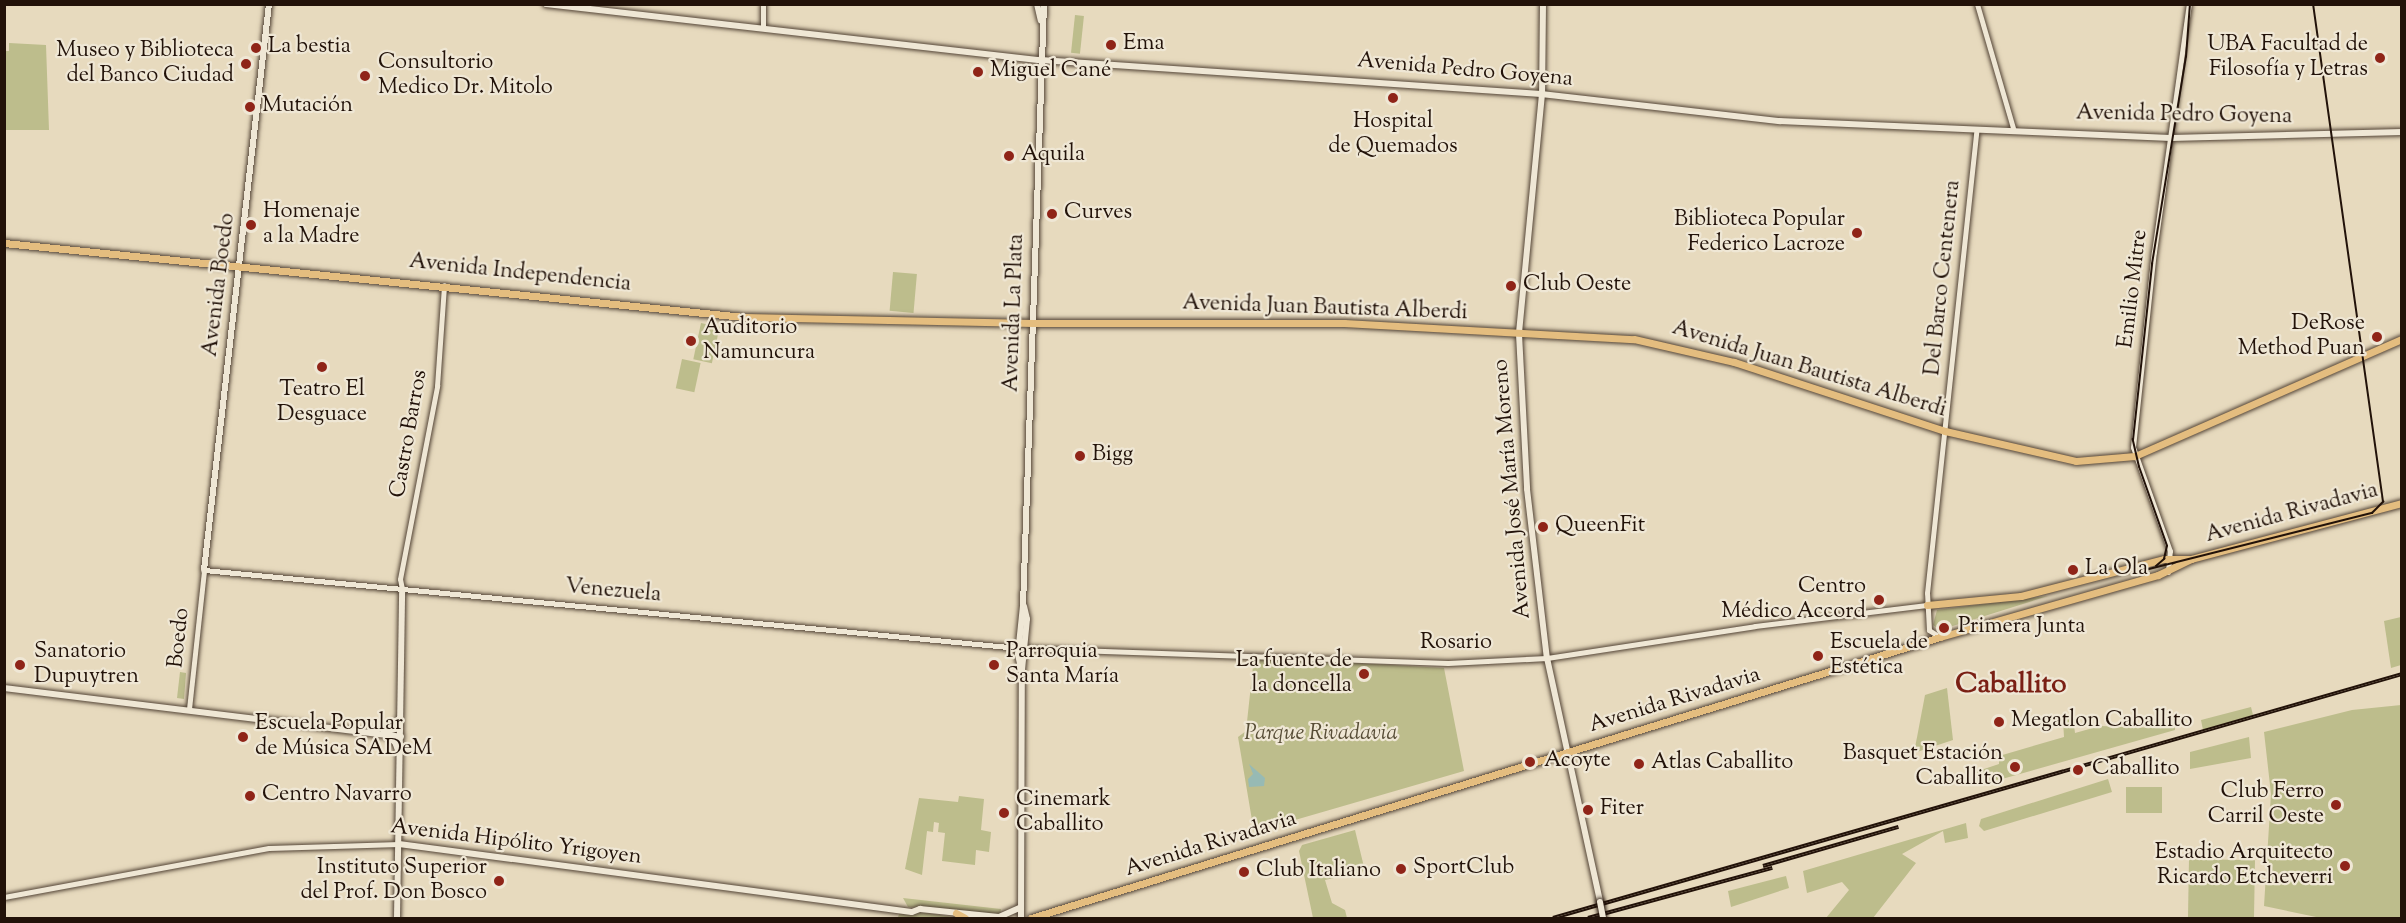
<!DOCTYPE html>
<meta charset="utf-8">
<style>
body{margin:0}
#map{position:relative;width:2406px;height:923px;overflow:hidden;background:#e7dabe;font-family:"Sorts Mill Goudy",serif}
div>[style]{position:absolute}
.green>*{inset:0;background:#bdbd8c;transform-origin:0 0}
.water>*{inset:0;background:#97bab4}
.roads{filter:drop-shadow(0 0 2px #534436) drop-shadow(0 0 2px #534436)}
.tertiary>*{height:5px;margin:-2.5px;padding:0 2.5px;transform-origin:2.5px;border-radius:2.5px;background:#efe7d5}
.secondary>*{height:6px;margin:-3px;padding:0 3px;transform-origin:3px;border-radius:3px;background:#efe7d5}
.primary>*{height:7px;margin:-3.5px;padding:0 3.5px;transform-origin:3.5px;border-radius:3.5px;background:#e4bd7f}
.tram>*{height:1.5px;margin:-0.75px;padding:0 0.75px;transform-origin:0.75px;border-radius:0.75px;background:#221209}
.rail>*{height:4px;margin-top:-2px;transform-origin:0;background:repeating-linear-gradient(90deg,#efe7d5 0 4.5px,#221209 0 9px);box-sizing:border-box;border-block:2px solid #221209}
.bridges{filter:drop-shadow(0 0 2px #221209) drop-shadow(0 0 2px #221209)}
.secondary-bridge>*{height:6px;margin:-3px;padding:0 3px;transform-origin:3px;border-radius:3px;background:#efe7d5}
.dots>*{width:16px;height:16px;translate:-50% -50%;box-sizing:border-box;border:3px solid #efe7d5;border-radius:50%}
span{translate:-50% -50%;white-space:nowrap;text-align:center;line-height:1.15;-webkit-text-stroke:4.5px #efe7d5;paint-order:stroke}
.poi-label{font-size:22px;color:#221209}
.left{translate:0 -50%;text-align:left}
.right{translate:-100% -50%;text-align:right}
.street-label{font-size:22px;color:#221209}
.park-label{font-size:22px;color:#584e37;font-style:italic}
.district-label{font-size:28px;color:#7a1f14;font-weight:700}
.frame{position:absolute;inset:0;border:6px solid #221209;pointer-events:none}
</style>
<div id="map">
<div class="green">
<i style="left:1075px;top:15px;width:9px;height:38px;rotate:6deg"></i>
<i style="clip-path:polygon(9px 43px,46px 45px,49px 130px,5px 130px,5px 51px,9px 51px)"></i>
<i style="left:893px;top:272px;width:24px;height:39px;rotate:5deg"></i>
<i style="left:701px;top:323px;width:19px;height:37px;rotate:12deg"></i>
<i style="left:682px;top:359px;width:19px;height:30px;rotate:12deg"></i>
<i style="clip-path:polygon(2048px 596px,1940px 630px,1933px 625px,1937px 610px)"></i>
<i style="clip-path:polygon(2401px 617px,2401px 665px,2391px 668px,2384px 621px)"></i>
<i style="clip-path:polygon(1254px 657px,1444px 668px,1464px 771px,1254px 832px,1238px 737px,1246px 731px)"></i>
<i style="clip-path:polygon(180px 672px,186px 673px,184px 699px,177px 698px)"></i>
<i style="clip-path:polygon(1947px 688px,1953px 740px,1914px 753px,1925px 695px)"></i>
<i style="clip-path:polygon(2401px 705px,2401px 918px,2321px 918px,2264px 906px,2271px 794px,2264px 732px,2352px 710px)"></i>
<i style="clip-path:polygon(2251px 707px,2253px 715px,2203px 730px,2201px 720px)"></i>
<i style="clip-path:polygon(2073px 717px,2075px 733px,2100px 726px,2157px 728px,2175px 723px,2175px 730px,2002px 779px,1973px 783px,1972px 773px,1999px 764px,1999px 756px,2064px 737px,2063px 720px)"></i>
<i style="clip-path:polygon(2249px 737px,2251px 758px,2190px 769px,2190px 752px)"></i>
<i style="clip-path:polygon(2108px 779px,2112px 792px,1984px 831px,1979px 826px,1981px 819px)"></i>
<i style="left:2126px;top:787px;width:36px;height:26px"></i>
<i style="clip-path:polygon(959px 796px,984px 799px,981px 830px,991px 832px,989px 852px,976px 850px,975px 865px,942px 861px,945px 833px,938px 832px,939px 823px,934px 822px,933px 832px,927px 831px,922px 875px,905px 869px,919px 798px,958px 802px)"></i>
<i style="clip-path:polygon(1966px 823px,1968px 838px,1945px 843px,1943px 831px,1902px 854px,1916px 863px,1873px 918px,1826px 918px,1849px 890px,1842px 882px,1807px 893px,1803px 871px)"></i>
<i style="clip-path:polygon(1355px 830px,1365px 871px,1325px 880px,1332px 903px,1345px 910px,1347px 918px,1313px 918px,1299px 851px,1302px 845px)"></i>
<i style="left:2189px;top:859px;width:66px;height:59px;rotate:1deg"></i>
<i style="clip-path:polygon(1786px 876px,1789px 888px,1731px 907px,1728px 891px)"></i>
<i style="clip-path:polygon(903px 898px,1001px 909px,1000px 915px,908px 907px)"></i>
<i style="clip-path:polygon(900px 912px,921px 912px,959px 918px,898px 917px)"></i>
</div>
<div class="water">
<i style="clip-path:polygon(1249px 764px,1265px 778px,1264px 786px,1249px 787px,1248px 779px,1253px 774px)"></i>
</div>
<div class="roads">
<div class="tertiary">
<i style="left:1977px;top:4px;width:132px;rotate:73.8deg"></i>
<i style="left:763px;top:28px;width:24px;rotate:-90deg"></i>
<i style="left:2168px;top:572px;width:21px;rotate:-85deg"></i>
<i style="left:2170px;top:551px;width:110px;rotate:-109.6deg"></i>
<i style="left:2133px;top:447px;width:196px;rotate:-83.9deg"></i>
<i style="left:2154px;top:252px;width:250px;rotate:-82deg"></i>
<i style="left:402px;top:589px;width:10px;rotate:-101deg"></i>
<i style="left:400px;top:579px;width:197px;rotate:-79.1deg"></i>
<i style="left:437px;top:386px;width:101px;rotate:-86deg"></i>
<i style="left:1940px;top:637px;width:13px;rotate:-148deg"></i>
<i style="left:1929px;top:630px;width:37px;rotate:-93deg"></i>
<i style="left:1927px;top:593px;width:465px;rotate:-83.9deg"></i>
<i style="left:189px;top:709px;width:140px;rotate:-83.8deg"></i>
<i style="left:204px;top:570px;width:818px;rotate:5.47deg"></i>
<i style="left:1018px;top:648px;width:430px;rotate:2deg"></i>
<i style="left:1448px;top:663px;width:99px;rotate:-2.9deg"></i>
<i style="left:1547px;top:658px;width:210px;rotate:-8.7deg"></i>
<i style="left:1755px;top:626px;width:173px;rotate:-7deg"></i>
<i style="left:4px;top:897px;width:269px;rotate:-10.5deg"></i>
<i style="left:269px;top:848px;width:130px;rotate:-1.8deg"></i>
</div>
<div class="secondary">
<i style="left:546px;top:4px;width:497px;rotate:6.5deg"></i>
<i style="left:1040px;top:60px;width:503px;rotate:3.87deg"></i>
<i style="left:1542px;top:94px;width:239px;rotate:6.5deg"></i>
<i style="left:1779px;top:121px;width:392px;rotate:2.5deg"></i>
<i style="left:2171px;top:138px;width:231px;rotate:-1.5deg"></i>
<i style="left:1037px;top:4px;width:17px;rotate:77deg"></i>
<i style="left:1543px;top:4px;width:90px;rotate:90.6deg"></i>
<i style="left:1542px;top:94px;width:241px;rotate:95.5deg"></i>
<i style="left:1519px;top:334px;width:155px;rotate:87deg"></i>
<i style="left:1527px;top:489px;width:170px;rotate:83.3deg"></i>
<i style="left:1547px;top:658px;width:250px;rotate:77.7deg"></i>
<i style="left:204px;top:570px;width:570px;rotate:-83.45deg"></i>
<i style="left:1022px;top:670px;width:51px;rotate:-84.4deg"></i>
<i style="left:1027px;top:619px;width:13px;rotate:-103deg"></i>
<i style="left:4px;top:688px;width:400px;rotate:7deg"></i>
<i style="left:384px;top:732px;width:11px;rotate:-15deg"></i>
<i style="left:395px;top:729px;width:11px;rotate:-68deg"></i>
<i style="left:386px;top:735px;width:11px;rotate:38deg"></i>
<i style="left:395px;top:742px;width:12px;rotate:70deg"></i>
<i style="left:399px;top:844px;width:517px;rotate:7.55deg"></i>
<i style="left:912px;top:912px;width:9px;rotate:-21deg"></i>
<i style="left:920px;top:909px;width:79px;rotate:5.8deg"></i>
<i style="left:999px;top:917px;width:24px;rotate:-24deg"></i>
<i style="left:397px;top:918px;width:329px;rotate:-89.1deg"></i>
<i style="left:1021px;top:918px;width:246px;rotate:-89.8deg"></i>
<i style="left:1022px;top:672px;width:18px;rotate:-103deg"></i>
<i style="left:1018px;top:654px;width:48px;rotate:-84.1deg"></i>
<i style="left:1023px;top:606px;width:602px;rotate:-88deg"></i>
</div>
<div class="primary">
<i style="left:4px;top:243px;width:744px;rotate:5.71deg"></i>
<i style="left:744px;top:317px;width:289px;rotate:1.2deg"></i>
<i style="left:1033px;top:323px;width:311px"></i>
<i style="left:1344px;top:323px;width:290px;rotate:3.2deg"></i>
<i style="left:1634px;top:339px;width:103px;rotate:13deg"></i>
<i style="left:1734px;top:362px;width:222px;rotate:18.1deg"></i>
<i style="left:1945px;top:431px;width:134px;rotate:12.9deg"></i>
<i style="left:2076px;top:461px;width:59px;rotate:-4.8deg"></i>
<i style="left:2135px;top:456px;width:292px;rotate:-23.7deg"></i>
<i style="left:1927px;top:605px;width:94px;rotate:-5.5deg"></i>
<i style="left:2021px;top:596px;width:148px;rotate:-14.5deg"></i>
<i style="left:2164px;top:559px;width:27px"></i>
<i style="left:956px;top:913px;width:10px;rotate:29deg"></i>
<i style="left:1031px;top:918px;width:951px;rotate:-17.18deg"></i>
<i style="left:1940px;top:637px;width:227px;rotate:-15.9deg"></i>
<i style="left:2158px;top:575px;width:37px;rotate:-26deg"></i>
<i style="left:2191px;top:559px;width:218px;rotate:-14.9deg"></i>
</div>
</div>
<div class="tram">
<i style="left:2156px;top:566px;width:11px;rotate:-41deg"></i>
<i style="left:2164px;top:559px;width:13px;rotate:-77deg"></i>
<i style="left:2167px;top:546px;width:84px;rotate:-109.5deg"></i>
<i style="left:2139px;top:467px;width:28px;rotate:-103deg"></i>
<i style="left:2133px;top:440px;width:177px;rotate:-83.8deg"></i>
<i style="left:2152px;top:264px;width:210px;rotate:-80.7deg"></i>
<i style="left:2186px;top:57px;width:53px;rotate:-85.7deg"></i>
<i style="left:2149px;top:569px;width:230px;rotate:-14.1deg"></i>
<i style="left:2372px;top:513px;width:16px;rotate:-45deg"></i>
<i style="left:2383px;top:502px;width:503px;rotate:-98deg"></i>
</div>
<div class="rail">
<i style="left:1763px;top:866px;width:141px;rotate:-16.1deg"></i>
<i style="left:1553px;top:918px;width:883px;rotate:-16.03deg"></i>
<i style="left:1588px;top:918px;width:191px;rotate:-15.2deg"></i>
</div>
<div class="bridges">
<div class="secondary-bridge">
<i style="left:1600px;top:902px;width:16px;rotate:79deg"></i>
</div>
</div>
<div class="dots">
<i style="left:1111px;top:45px;background:#8f2418"></i>
<i style="left:256px;top:48px;background:#8f2418"></i>
<i style="left:2380px;top:58px;background:#8f2418"></i>
<i style="left:246px;top:64px;background:#8f2418"></i>
<i style="left:978px;top:72px;background:#8f2418"></i>
<i style="left:365px;top:76px;background:#8f2418"></i>
<i style="left:1393px;top:98px;background:#8f2418"></i>
<i style="left:250px;top:107px;background:#8f2418"></i>
<i style="left:1009px;top:156px;background:#8f2418"></i>
<i style="left:1052px;top:214px;background:#8f2418"></i>
<i style="left:251px;top:225px;background:#8f2418"></i>
<i style="left:1857px;top:233px;background:#8f2418"></i>
<i style="left:1511px;top:286px;background:#8f2418"></i>
<i style="left:2377px;top:337px;background:#8f2418"></i>
<i style="left:691px;top:341px;background:#8f2418"></i>
<i style="left:322px;top:367px;background:#8f2418"></i>
<i style="left:1080px;top:456px;background:#8f2418"></i>
<i style="left:1543px;top:527px;background:#8f2418"></i>
<i style="left:2073px;top:570px;background:#8f2418"></i>
<i style="left:1879px;top:600px;background:#8f2418"></i>
<i style="left:1944px;top:628px;background:#8f2418"></i>
<i style="left:1818px;top:656px;background:#8f2418"></i>
<i style="left:20px;top:665px;background:#8f2418"></i>
<i style="left:994px;top:665px;background:#8f2418"></i>
<i style="left:1364px;top:674px;background:#8f2418"></i>
<i style="left:1999px;top:722px;background:#8f2418"></i>
<i style="left:243px;top:737px;background:#8f2418"></i>
<i style="left:1530px;top:762px;background:#8f2418"></i>
<i style="left:1639px;top:764px;background:#8f2418"></i>
<i style="left:2015px;top:767px;background:#8f2418"></i>
<i style="left:2078px;top:770px;background:#8f2418"></i>
<i style="left:250px;top:796px;background:#8f2418"></i>
<i style="left:2336px;top:805px;background:#8f2418"></i>
<i style="left:1588px;top:810px;background:#8f2418"></i>
<i style="left:1004px;top:813px;background:#8f2418"></i>
<i style="left:2345px;top:866px;background:#8f2418"></i>
<i style="left:1401px;top:869px;background:#8f2418"></i>
<i style="left:1244px;top:872px;background:#8f2418"></i>
<i style="left:499px;top:881px;background:#8f2418"></i>
</div>
<div class="poi-label">
<span class="left" style="left:1123px;top:45px">Ema</span>
<span class="right" style="left:2368px;top:58px">UBA Facultad de<br>Filosofía y Letras</span>
<span class="left" style="left:268px;top:48px">La bestia</span>
<span class="right" style="left:234px;top:64px">Museo y Biblioteca<br>del Banco Ciudad</span>
<span class="left" style="left:378px;top:76px">Consultorio<br>Medico Dr. Mitolo</span>
<span class="left" style="left:990px;top:72px">Miguel Cané</span>
<span class="left" style="left:262px;top:107px">Mutación</span>
<span style="left:1393px;top:135px">Hospital<br>de Quemados</span>
<span class="left" style="left:1021px;top:156px">Aquila</span>
<span class="left" style="left:263px;top:225px">Homenaje<br>a la Madre</span>
<span class="left" style="left:1064px;top:214px">Curves</span>
<span class="right" style="left:1845px;top:233px">Biblioteca Popular<br>Federico Lacroze</span>
<span class="left" style="left:1523px;top:286px">Club Oeste</span>
<span class="right" style="left:2365px;top:337px">DeRose<br>Method Puan</span>
<span class="left" style="left:703px;top:341px">Auditorio<br>Namuncura</span>
<span style="left:322px;top:403px">Teatro El<br>Desguace</span>
<span class="left" style="left:1092px;top:456px">Bigg</span>
<span class="left" style="left:1555px;top:527px">QueenFit</span>
<span class="left" style="left:2085px;top:570px">La Ola</span>
<span class="right" style="left:1866px;top:600px">Centro<br>Médico Accord</span>
<span class="left" style="left:1958px;top:628px">Primera Junta</span>
<span class="left" style="left:1830px;top:656px">Escuela de<br>Estética</span>
<span class="left" style="left:34px;top:665px">Sanatorio<br>Dupuytren</span>
<span class="left" style="left:1006px;top:665px">Parroquia<br>Santa María</span>
<span class="right" style="left:1352px;top:674px">La fuente de<br>la doncella</span>
<span class="left" style="left:2011px;top:722px">Megatlon Caballito</span>
<span class="left" style="left:255px;top:737px">Escuela Popular<br>de Música SADeM</span>
<span class="right" style="left:2003px;top:767px">Basquet Estación<br>Caballito</span>
<span class="left" style="left:1544px;top:762px">Acoyte</span>
<span class="left" style="left:1651px;top:764px">Atlas Caballito</span>
<span class="left" style="left:2092px;top:770px">Caballito</span>
<span class="right" style="left:2324px;top:805px">Club Ferro<br>Carril Oeste</span>
<span class="left" style="left:262px;top:796px">Centro Navarro</span>
<span class="left" style="left:1016px;top:813px">Cinemark<br>Caballito</span>
<span class="left" style="left:1600px;top:810px">Fiter</span>
<span class="right" style="left:2333px;top:866px">Estadio Arquitecto<br>Ricardo Etcheverri</span>
<span class="right" style="left:487px;top:881px">Instituto Superior<br>del Prof. Don Bosco</span>
<span class="left" style="left:1413px;top:869px">SportClub</span>
<span class="left" style="left:1256px;top:872px">Club Italiano</span>
</div>
<div class="street-label">
<span style="left:1465px;top:71px;rotate:5deg">Avenida Pedro Goyena</span>
<span style="left:2184px;top:116px;rotate:1deg">Avenida Pedro Goyena</span>
<span style="left:520px;top:274px;rotate:6deg">Avenida Independencia</span>
<span style="left:1944px;top:278px;rotate:-84deg">Del Barco Centenera</span>
<span style="left:220px;top:285px;rotate:-83deg">Avenida Boedo</span>
<span style="left:2134px;top:289px;rotate:-83deg">Emilio Mitre</span>
<span style="left:1325px;top:309px;rotate:2deg">Avenida Juan Bautista Alberdi</span>
<span style="left:1015px;top:313px;rotate:-88deg">Avenida La Plata</span>
<span style="left:1809px;top:370px;rotate:17deg">Avenida Juan Bautista Alberdi</span>
<span style="left:410px;top:434px;rotate:-80deg">Castro Barros</span>
<span style="left:1513px;top:489px;rotate:-95deg">Avenida José María Moreno</span>
<span style="left:2292px;top:514px;rotate:-15deg">Avenida Rivadavia</span>
<span style="left:613px;top:592px;rotate:5deg">Venezuela</span>
<span style="left:180px;top:638px;rotate:-84deg">Boedo</span>
<span style="left:1456px;top:644px">Rosario</span>
<span style="left:1675px;top:701px;rotate:-17deg">Avenida Rivadavia</span>
<span style="left:516px;top:843px;rotate:7deg">Avenida Hipólito Yrigoyen</span>
<span style="left:1211px;top:845px;rotate:-17deg">Avenida Rivadavia</span>
</div>
<div class="park-label">
<span style="left:1321px;top:735px">Parque Rivadavia</span>
</div>
<div class="district-label">
<span style="left:2011px;top:685px">Caballito</span>
</div>
<div class="frame"></div>
</div>
